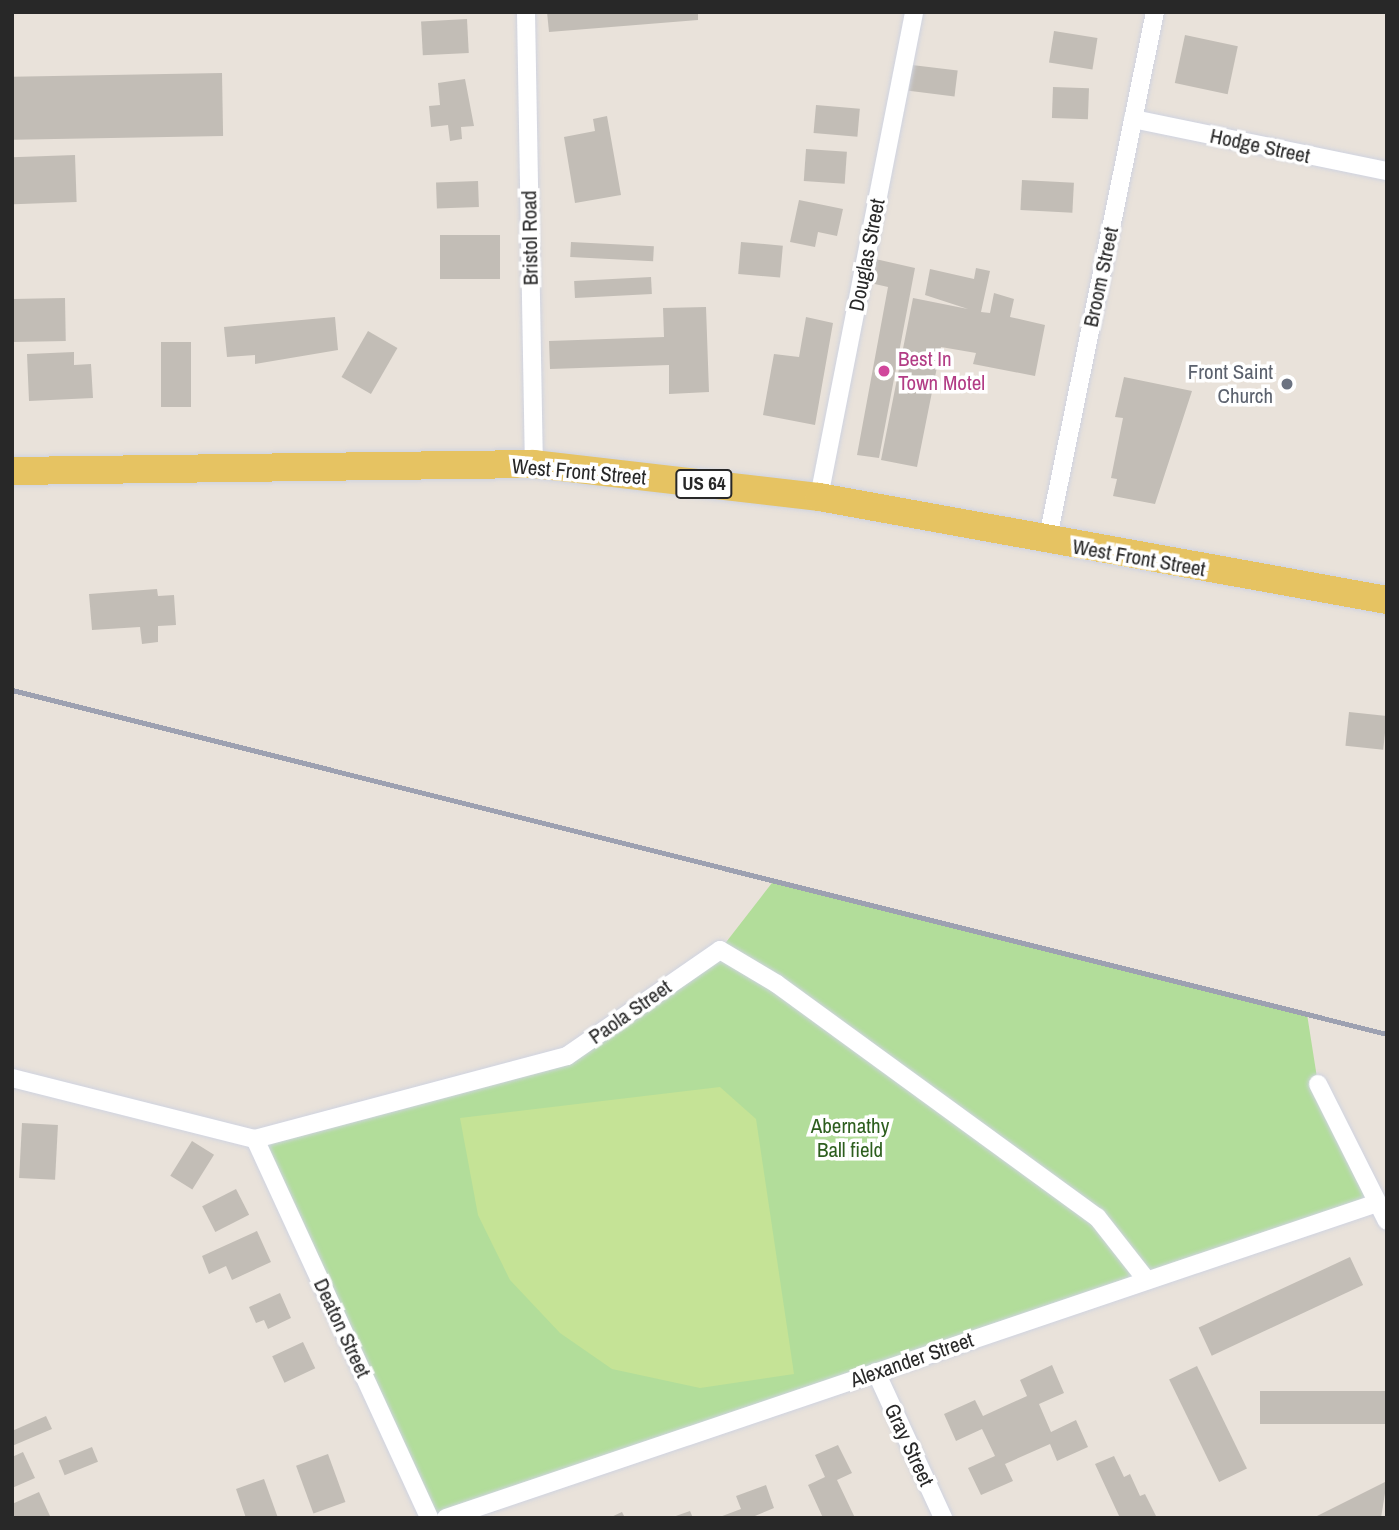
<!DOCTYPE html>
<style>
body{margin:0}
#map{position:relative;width:1399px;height:1530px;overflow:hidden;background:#e9e2da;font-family:"Archivo Narrow",sans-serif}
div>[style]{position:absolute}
.green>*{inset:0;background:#b2dd9a}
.pitch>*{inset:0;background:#c5e396}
.building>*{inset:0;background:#c2bdb6;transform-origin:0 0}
.roads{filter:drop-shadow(0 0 2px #cfd3e0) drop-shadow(0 0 2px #cfd3e0)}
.street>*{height:18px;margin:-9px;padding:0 9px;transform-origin:9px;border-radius:9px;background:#fff}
.primary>*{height:28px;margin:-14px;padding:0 14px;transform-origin:14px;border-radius:14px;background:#e6c362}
.rail>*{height:5px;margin:-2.5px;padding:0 2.5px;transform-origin:2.5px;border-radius:2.5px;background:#9da1b1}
.dots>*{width:19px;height:19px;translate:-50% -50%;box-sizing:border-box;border:4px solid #fff;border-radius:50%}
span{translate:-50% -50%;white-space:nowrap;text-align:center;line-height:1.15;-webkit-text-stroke:7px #fff;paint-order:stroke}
.shield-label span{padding:2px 5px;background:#fff;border:2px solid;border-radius:5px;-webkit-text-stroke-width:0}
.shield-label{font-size:19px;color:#282828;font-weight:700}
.street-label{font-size:21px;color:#282828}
.hotel-label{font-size:21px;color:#b23c85}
.left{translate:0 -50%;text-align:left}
.worship-label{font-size:21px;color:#5b616d}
.right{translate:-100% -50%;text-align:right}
.park-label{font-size:21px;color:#2d5e1e}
.frame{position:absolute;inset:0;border:14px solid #282828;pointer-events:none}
</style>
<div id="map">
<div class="green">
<i style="clip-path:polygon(775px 879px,1307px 1014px,1318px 1084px,1377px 1203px,446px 1518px,429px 1518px,255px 1139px,567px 1056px,720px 950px)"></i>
</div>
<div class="pitch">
<i style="clip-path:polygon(720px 1087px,756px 1119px,794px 1374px,700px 1388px,612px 1369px,560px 1333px,510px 1280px,478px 1215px,460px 1118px)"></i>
</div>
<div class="building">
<i style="clip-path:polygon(547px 12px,698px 12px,698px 20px,549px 32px)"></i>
<i style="left:467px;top:19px;width:34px;height:46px;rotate:87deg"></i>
<i style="left:1054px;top:31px;width:44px;height:32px;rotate:9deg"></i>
<i style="left:1185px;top:35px;width:54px;height:49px;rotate:12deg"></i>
<i style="left:912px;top:65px;width:46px;height:26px;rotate:7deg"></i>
<i style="left:222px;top:73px;width:63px;height:210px;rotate:89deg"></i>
<i style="clip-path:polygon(465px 79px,474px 126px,461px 127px,462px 139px,450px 141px,448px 125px,431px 127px,429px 106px,440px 105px,438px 83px)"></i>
<i style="left:1053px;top:87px;width:36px;height:31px;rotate:2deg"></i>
<i style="left:816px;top:105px;width:44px;height:28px;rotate:5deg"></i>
<i style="clip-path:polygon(607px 116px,621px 195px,575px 203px,564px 137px,595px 131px,593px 119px)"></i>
<i style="left:806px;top:149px;width:41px;height:32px;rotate:4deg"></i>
<i style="left:75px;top:155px;width:47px;height:63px;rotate:88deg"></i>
<i style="left:1022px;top:180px;width:52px;height:30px;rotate:3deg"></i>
<i style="left:478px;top:181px;width:26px;height:42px;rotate:88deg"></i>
<i style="clip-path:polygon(799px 200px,843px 209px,837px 236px,818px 232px,815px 247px,790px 242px)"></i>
<i style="left:440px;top:235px;width:60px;height:44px"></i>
<i style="left:571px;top:242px;width:83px;height:15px;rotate:3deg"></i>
<i style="left:741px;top:242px;width:42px;height:32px;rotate:5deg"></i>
<i style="clip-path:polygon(871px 258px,915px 268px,879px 458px,857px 455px,888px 287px,866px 282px)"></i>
<i style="clip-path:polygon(976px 268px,990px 271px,981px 312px,990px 313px,994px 293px,1014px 299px,1010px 317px,1045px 325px,1035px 376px,973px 364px,976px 353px,941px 347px,917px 467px,881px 460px,913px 298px,968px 309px,925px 295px,930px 269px,974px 279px)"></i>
<i style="left:651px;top:277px;width:17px;height:77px;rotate:87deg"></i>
<i style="left:65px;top:298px;width:43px;height:53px;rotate:89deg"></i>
<i style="clip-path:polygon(706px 307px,709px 392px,669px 394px,669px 365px,550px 369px,549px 341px,664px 337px,663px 308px)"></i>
<i style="clip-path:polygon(335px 317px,338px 350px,255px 364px,255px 355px,227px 357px,224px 327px)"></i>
<i style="clip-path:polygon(806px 317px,833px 323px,815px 425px,763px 415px,774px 354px,799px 357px)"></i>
<i style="left:368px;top:331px;width:34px;height:53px;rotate:30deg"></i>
<i style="left:161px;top:342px;width:30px;height:65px"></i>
<i style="clip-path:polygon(74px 352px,74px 365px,91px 364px,93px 398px,29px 401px,27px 354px)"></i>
<i style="clip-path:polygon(1124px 377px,1192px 391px,1155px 504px,1113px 496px,1117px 479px,1111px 478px,1123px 418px,1115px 417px)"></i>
<i style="clip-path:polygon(157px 589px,158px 596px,174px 595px,176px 625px,158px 626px,158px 642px,142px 644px,140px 627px,92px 630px,89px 594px)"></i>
<i style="left:1349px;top:712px;width:38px;height:34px;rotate:6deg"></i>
<i style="left:22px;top:1123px;width:36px;height:55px;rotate:3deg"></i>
<i style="left:192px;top:1141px;width:26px;height:41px;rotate:32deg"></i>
<i style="left:236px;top:1189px;width:29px;height:38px;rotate:63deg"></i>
<i style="clip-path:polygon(257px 1231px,271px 1262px,232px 1280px,226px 1266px,209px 1274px,202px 1256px)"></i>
<i style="left:1350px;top:1257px;width:31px;height:167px;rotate:65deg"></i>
<i style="clip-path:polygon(280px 1293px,291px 1318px,268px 1329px,264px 1320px,256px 1323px,249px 1307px)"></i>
<i style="left:303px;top:1342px;width:29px;height:34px;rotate:65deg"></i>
<i style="clip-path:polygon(1052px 1365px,1064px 1393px,1039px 1404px,1051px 1432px,1076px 1420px,1088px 1447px,1057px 1461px,1050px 1444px,1005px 1464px,1013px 1481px,981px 1495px,968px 1468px,995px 1456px,982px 1429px,956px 1441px,944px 1414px,975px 1400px,983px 1416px,1027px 1396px,1020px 1380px)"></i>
<i style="left:1197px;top:1366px;width:114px;height:31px;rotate:64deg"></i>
<i style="left:1387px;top:1391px;width:33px;height:127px;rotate:90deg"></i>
<i style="clip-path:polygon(46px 1416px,52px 1429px,12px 1446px,12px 1431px)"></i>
<i style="clip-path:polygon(838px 1445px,852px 1473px,837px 1480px,855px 1518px,823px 1518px,808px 1485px,825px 1477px,815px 1455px)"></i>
<i style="left:92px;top:1447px;width:16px;height:36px;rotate:68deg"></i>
<i style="clip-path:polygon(23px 1452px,35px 1478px,12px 1488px,12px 1457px)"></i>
<i style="left:328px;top:1454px;width:51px;height:34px;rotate:70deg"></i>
<i style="clip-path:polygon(1114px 1456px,1124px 1477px,1130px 1474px,1140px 1496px,1145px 1494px,1157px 1518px,1120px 1518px,1095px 1464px)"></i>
<i style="clip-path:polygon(264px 1479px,278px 1518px,246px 1518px,236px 1489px)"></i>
<i style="clip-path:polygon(1387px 1481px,1381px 1518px,1313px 1518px)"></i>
<i style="clip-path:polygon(766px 1485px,774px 1508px,750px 1518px,717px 1518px,741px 1509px,736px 1496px)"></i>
<i style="clip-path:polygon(39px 1492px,50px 1516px,12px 1518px,12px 1504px)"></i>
<i style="clip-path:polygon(690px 1511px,693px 1518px,673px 1518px,673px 1517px)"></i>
<i style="clip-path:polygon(622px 1512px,625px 1518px,609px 1518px)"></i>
</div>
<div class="roads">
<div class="street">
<i style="left:526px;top:12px;width:452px;rotate:89deg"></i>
<i style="left:1133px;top:119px;width:259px;rotate:11.6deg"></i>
<i style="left:819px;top:497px;width:494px;rotate:-78.9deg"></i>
<i style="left:1047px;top:542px;width:541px;rotate:-78.48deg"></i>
<i style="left:12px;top:1078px;width:251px;rotate:14.1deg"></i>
<i style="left:255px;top:1139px;width:323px;rotate:-14.9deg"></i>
<i style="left:567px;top:1056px;width:186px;rotate:-34.7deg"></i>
<i style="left:720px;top:950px;width:66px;rotate:30.8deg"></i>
<i style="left:777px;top:984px;width:396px;rotate:36.1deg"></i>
<i style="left:1097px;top:1217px;width:78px;rotate:51.8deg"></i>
<i style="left:1318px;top:1084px;width:153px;rotate:63.3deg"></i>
<i style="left:255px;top:1139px;width:417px;rotate:65.3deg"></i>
<i style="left:876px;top:1372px;width:161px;rotate:65.3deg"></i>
<i style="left:446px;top:1518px;width:983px;rotate:-18.69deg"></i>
</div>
<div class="primary">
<i style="left:12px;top:471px;width:522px;rotate:-0.77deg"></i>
<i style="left:534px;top:464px;width:287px;rotate:6.6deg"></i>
<i style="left:819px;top:497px;width:577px;rotate:10.28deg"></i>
</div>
</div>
<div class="rail">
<i style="left:12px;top:690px;width:1417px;rotate:14.05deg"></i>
</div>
<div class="dots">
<i style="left:884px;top:371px;background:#d1479c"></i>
<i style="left:1287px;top:384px;background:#6b7280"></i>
</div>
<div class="shield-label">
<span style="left:704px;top:484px">US 64</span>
</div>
<div class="street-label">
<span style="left:1260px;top:146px;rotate:12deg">Hodge Street</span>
<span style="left:530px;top:238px;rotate:-91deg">Bristol Road</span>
<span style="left:867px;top:255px;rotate:-79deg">Douglas Street</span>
<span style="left:1101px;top:277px;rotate:-78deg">Broom Street</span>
<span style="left:579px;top:472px;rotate:5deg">West Front Street</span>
<span style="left:1139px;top:558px;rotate:10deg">West Front Street</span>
<span style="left:630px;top:1012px;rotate:-35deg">Paola Street</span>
<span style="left:342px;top:1328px;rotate:65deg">Deaton Street</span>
<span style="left:912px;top:1360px;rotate:-19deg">Alexander Street</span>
<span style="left:909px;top:1445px;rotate:65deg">Gray Street</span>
</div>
<div class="hotel-label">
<span class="left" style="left:898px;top:371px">Best In<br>Town Motel</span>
</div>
<div class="worship-label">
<span class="right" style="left:1273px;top:384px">Front Saint<br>Church</span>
</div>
<div class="park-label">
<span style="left:850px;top:1138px">Abernathy<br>Ball field</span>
</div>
<div class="frame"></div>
</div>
